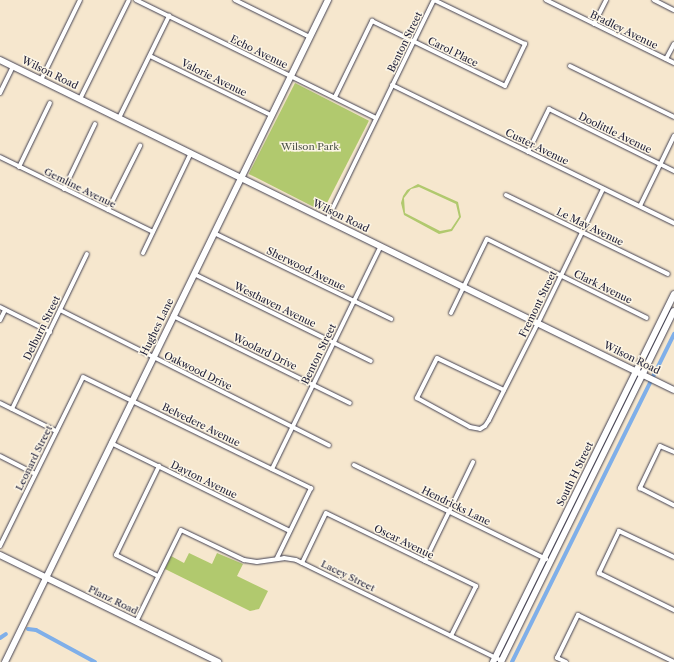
<!DOCTYPE html>
<style>
body{margin:0}
#map{position:relative;width:674px;height:662px;overflow:hidden;background:#f6e7ce;font-family:"Libre Caslon Text",serif}
div>[style]{position:absolute}
.green>*{inset:0;background:#b1c96e;transform-origin:0 0}
.canal>*{height:4px;margin:-2px;padding:0 2px;transform-origin:2px;border-radius:2px;background:#7fafe9}
.roads{filter:drop-shadow(0 0 1px #424051) drop-shadow(0 0 1px #424051)}
.street>*{height:4px;margin:-2px;padding:0 2px;transform-origin:2px;border-radius:2px;background:#fff}
.secondary>*{height:6px;margin:-3px;padding:0 3px;transform-origin:3px;border-radius:3px;background:#fff}
span{translate:-50% -50%;white-space:nowrap;text-align:center;line-height:1.15;-webkit-text-stroke:3px #fcf5e5;paint-order:stroke}
.street-label{font-size:10px;color:#22223b}
.park-label{font-size:10px;color:#4d544a}
</style>
<div id="map">
<div class="green">
<i style="left:295px;top:83px;width:83px;height:102px;rotate:27deg"></i>
<i style="clip-path:polygon(evenodd,418px 184px,458px 202px,461px 217px,452px 231px,439px 234px,404px 215px,401px 203px,403px 196px,407px 190px,418px 184px,419px 187px,456px 204px,459px 217px,451px 229px,440px 231px,405px 213px,404px 198px,411px 189px,419px 187px)"></i>
<i style="clip-path:polygon(189px 553px,212px 564px,217px 553px,243px 564px,237px 576px,268px 591px,259px 609px,250px 611px,165px 569px,171px 556px,184px 563px)"></i>
</div>
<div class="canal">
<i style="left:28px;top:629px;width:8px;rotate:7deg"></i>
<i style="left:36px;top:630px;width:67px;rotate:28.5deg"></i>
<i style="left:0;top:638px;width:7px;rotate:-34deg"></i>
<i style="left:512px;top:662px;width:366px;rotate:-63.7deg"></i>
</div>
<div class="roads">
<div class="street">
<i style="left:136px;top:0;width:267px;rotate:26.2deg"></i>
<i style="left:235px;top:0;width:84px;rotate:26.3deg"></i>
<i style="left:546px;top:0;width:143px;rotate:26.2deg"></i>
<i style="left:654px;top:0;width:22px;rotate:27deg"></i>
<i style="left:594px;top:24px;width:27px;rotate:-63deg"></i>
<i style="left:150px;top:56px;width:135px;rotate:26deg"></i>
<i style="left:666px;top:59px;width:17px;rotate:-62deg"></i>
<i style="left:570px;top:66px;width:116px;rotate:26.1deg"></i>
<i style="left:41px;top:80px;width:89px;rotate:-64deg"></i>
<i style="left:392px;top:85px;width:314px;rotate:26.1deg"></i>
<i style="left:0;top:93px;width:30px;rotate:-64deg"></i>
<i style="left:335px;top:97px;width:85px;rotate:-64deg"></i>
<i style="left:372px;top:21px;width:148px;rotate:26deg"></i>
<i style="left:505px;top:86px;width:47px;rotate:-64.5deg"></i>
<i style="left:525px;top:44px;width:101px;rotate:-154.2deg"></i>
<i style="left:80px;top:99px;width:110px;rotate:-63.7deg"></i>
<i style="left:119px;top:118px;width:114px;rotate:-63.9deg"></i>
<i style="left:528px;top:152px;width:48px;rotate:-64deg"></i>
<i style="left:549px;top:109px;width:140px;rotate:26.4deg"></i>
<i style="left:0;top:157px;width:170px;rotate:26.1deg"></i>
<i style="left:19px;top:167px;width:71px;rotate:-64.2deg"></i>
<i style="left:64px;top:189px;width:72px;rotate:-64.5deg"></i>
<i style="left:506px;top:195px;width:180px;rotate:26deg"></i>
<i style="left:640px;top:206px;width:78px;rotate:-64.1deg"></i>
<i style="left:108px;top:210px;width:72px;rotate:-63.4deg"></i>
<i style="left:327px;top:220px;width:245px;rotate:-64.1deg"></i>
<i style="left:214px;top:233px;width:197px;rotate:25.9deg"></i>
<i style="left:143px;top:253px;width:111px;rotate:-64.4deg"></i>
<i style="left:194px;top:274px;width:197px;rotate:26.2deg"></i>
<i style="left:0;top:307px;width:56px;rotate:26.6deg"></i>
<i style="left:60px;top:310px;width:301px;rotate:26.7deg"></i>
<i style="left:451px;top:313px;width:82px;rotate:-64.1deg"></i>
<i style="left:487px;top:239px;width:178px;rotate:26.3deg"></i>
<i style="left:173px;top:316px;width:197px;rotate:26.2deg"></i>
<i style="left:0;top:320px;width:11px;rotate:-63deg"></i>
<i style="left:504px;top:390px;width:74px;rotate:-154.5deg"></i>
<i style="left:437px;top:358px;width:45px;rotate:116.6deg"></i>
<i style="left:417px;top:398px;width:60px;rotate:28.7deg"></i>
<i style="left:470px;top:427px;width:10px;rotate:11deg"></i>
<i style="left:480px;top:429px;width:6px;rotate:-31deg"></i>
<i style="left:485px;top:426px;width:7px;rotate:-56deg"></i>
<i style="left:489px;top:420px;width:109px;rotate:-63.2deg"></i>
<i style="left:538px;top:323px;width:149px;rotate:-64.1deg"></i>
<i style="left:0;top:403px;width:63px;rotate:26.6deg"></i>
<i style="left:12px;top:409px;width:172px;rotate:-64.2deg"></i>
<i style="left:111px;top:443px;width:199px;rotate:26.2deg"></i>
<i style="left:674px;top:452px;width:15px;rotate:-157deg"></i>
<i style="left:660px;top:446px;width:47px;rotate:115.5deg"></i>
<i style="left:640px;top:488px;width:38px;rotate:27deg"></i>
<i style="left:0;top:456px;width:39px;rotate:27deg"></i>
<i style="left:354px;top:465px;width:214px;rotate:26.1deg"></i>
<i style="left:272px;top:469px;width:248px;rotate:-64deg"></i>
<i style="left:0;top:546px;width:188px;rotate:-63.8deg"></i>
<i style="left:83px;top:377px;width:254px;rotate:26deg"></i>
<i style="left:311px;top:488px;width:78px;rotate:115.9deg"></i>
<i style="left:674px;top:557px;width:61px;rotate:-154.7deg"></i>
<i style="left:619px;top:531px;width:47px;rotate:115.5deg"></i>
<i style="left:599px;top:573px;width:84px;rotate:26.3deg"></i>
<i style="left:425px;top:561px;width:110px;rotate:-64.1deg"></i>
<i style="left:302px;top:563px;width:55px;rotate:-64.4deg"></i>
<i style="left:326px;top:513px;width:110px;rotate:25.9deg"></i>
<i style="left:425px;top:561px;width:57px;rotate:26.1deg"></i>
<i style="left:476px;top:586px;width:56px;rotate:116.6deg"></i>
<i style="left:158px;top:576px;width:47px;rotate:-153.4deg"></i>
<i style="left:116px;top:555px;width:99px;rotate:-64.2deg"></i>
<i style="left:136px;top:622px;width:102px;rotate:-63.9deg"></i>
<i style="left:181px;top:530px;width:70px;rotate:25.5deg"></i>
<i style="left:244px;top:560px;width:13px;rotate:9deg"></i>
<i style="left:257px;top:562px;width:27px;rotate:-8deg"></i>
<i style="left:284px;top:558px;width:12px;rotate:9deg"></i>
<i style="left:296px;top:560px;width:229px;rotate:26.1deg"></i>
<i style="left:566px;top:662px;width:10px;rotate:-156deg"></i>
<i style="left:557px;top:658px;width:48px;rotate:-64deg"></i>
<i style="left:578px;top:615px;width:107px;rotate:26.1deg"></i>
</div>
<div class="secondary">
<i style="left:0;top:60px;width:750px;rotate:26.09deg"></i>
<i style="left:0;top:555px;width:243px;rotate:26.1deg"></i>
<i style="left:5px;top:662px;width:737px;rotate:-63.99deg"></i>
<i style="left:493px;top:662px;width:410px;rotate:-63.8deg"></i>
<i style="left:501px;top:662px;width:391px;rotate:-63.8deg"></i>
</div>
</div>
<div class="street-label">
<span style="left:624px;top:30px;rotate:26deg">Bradley Avenue</span>
<span style="left:405px;top:42px;rotate:-64deg">Benton Street</span>
<span style="left:259px;top:52px;rotate:26deg">Echo Avenue</span>
<span style="left:453px;top:52px;rotate:26deg">Carol Place</span>
<span style="left:50px;top:73px;rotate:26deg">Wilson Road</span>
<span style="left:214px;top:78px;rotate:26deg">Valorie Avenue</span>
<span style="left:615px;top:133px;rotate:26deg">Doolittle Avenue</span>
<span style="left:537px;top:147px;rotate:26deg">Custer Avenue</span>
<span style="left:80px;top:188px;rotate:26deg">Gemline Avenue</span>
<span style="left:341px;top:216px;rotate:26deg">Wilson Road</span>
<span style="left:590px;top:227px;rotate:26deg">Le May Avenue</span>
<span style="left:306px;top:269px;rotate:26deg">Sherwood Avenue</span>
<span style="left:603px;top:287px;rotate:26deg">Clark Avenue</span>
<span style="left:538px;top:304px;rotate:-64deg">Fremont Street</span>
<span style="left:275px;top:305px;rotate:26deg">Westhaven Avenue</span>
<span style="left:157px;top:327px;rotate:-64deg">Hughes Lane</span>
<span style="left:42px;top:328px;rotate:-64deg">Delburn Street</span>
<span style="left:265px;top:352px;rotate:26deg">Woolard Drive</span>
<span style="left:319px;top:354px;rotate:-64deg">Benton Street</span>
<span style="left:632px;top:358px;rotate:26deg">Wilson Road</span>
<span style="left:198px;top:371px;rotate:26deg">Oakwood Drive</span>
<span style="left:201px;top:425px;rotate:26deg">Belvedere Avenue</span>
<span style="left:34px;top:458px;rotate:-64deg">Leonard Street</span>
<span style="left:575px;top:474px;rotate:-64deg">South H Street</span>
<span style="left:204px;top:480px;rotate:26deg">Dayton Avenue</span>
<span style="left:456px;top:506px;rotate:26deg">Hendricks Lane</span>
<span style="left:404px;top:542px;rotate:26deg">Oscar Avenue</span>
<span style="left:348px;top:576px;rotate:26deg">Lacey Street</span>
<span style="left:113px;top:600px;rotate:26deg">Planz Road</span>
</div>
<div class="park-label">
<span style="left:310px;top:147px">Wilson Park</span>
</div>
</div>
